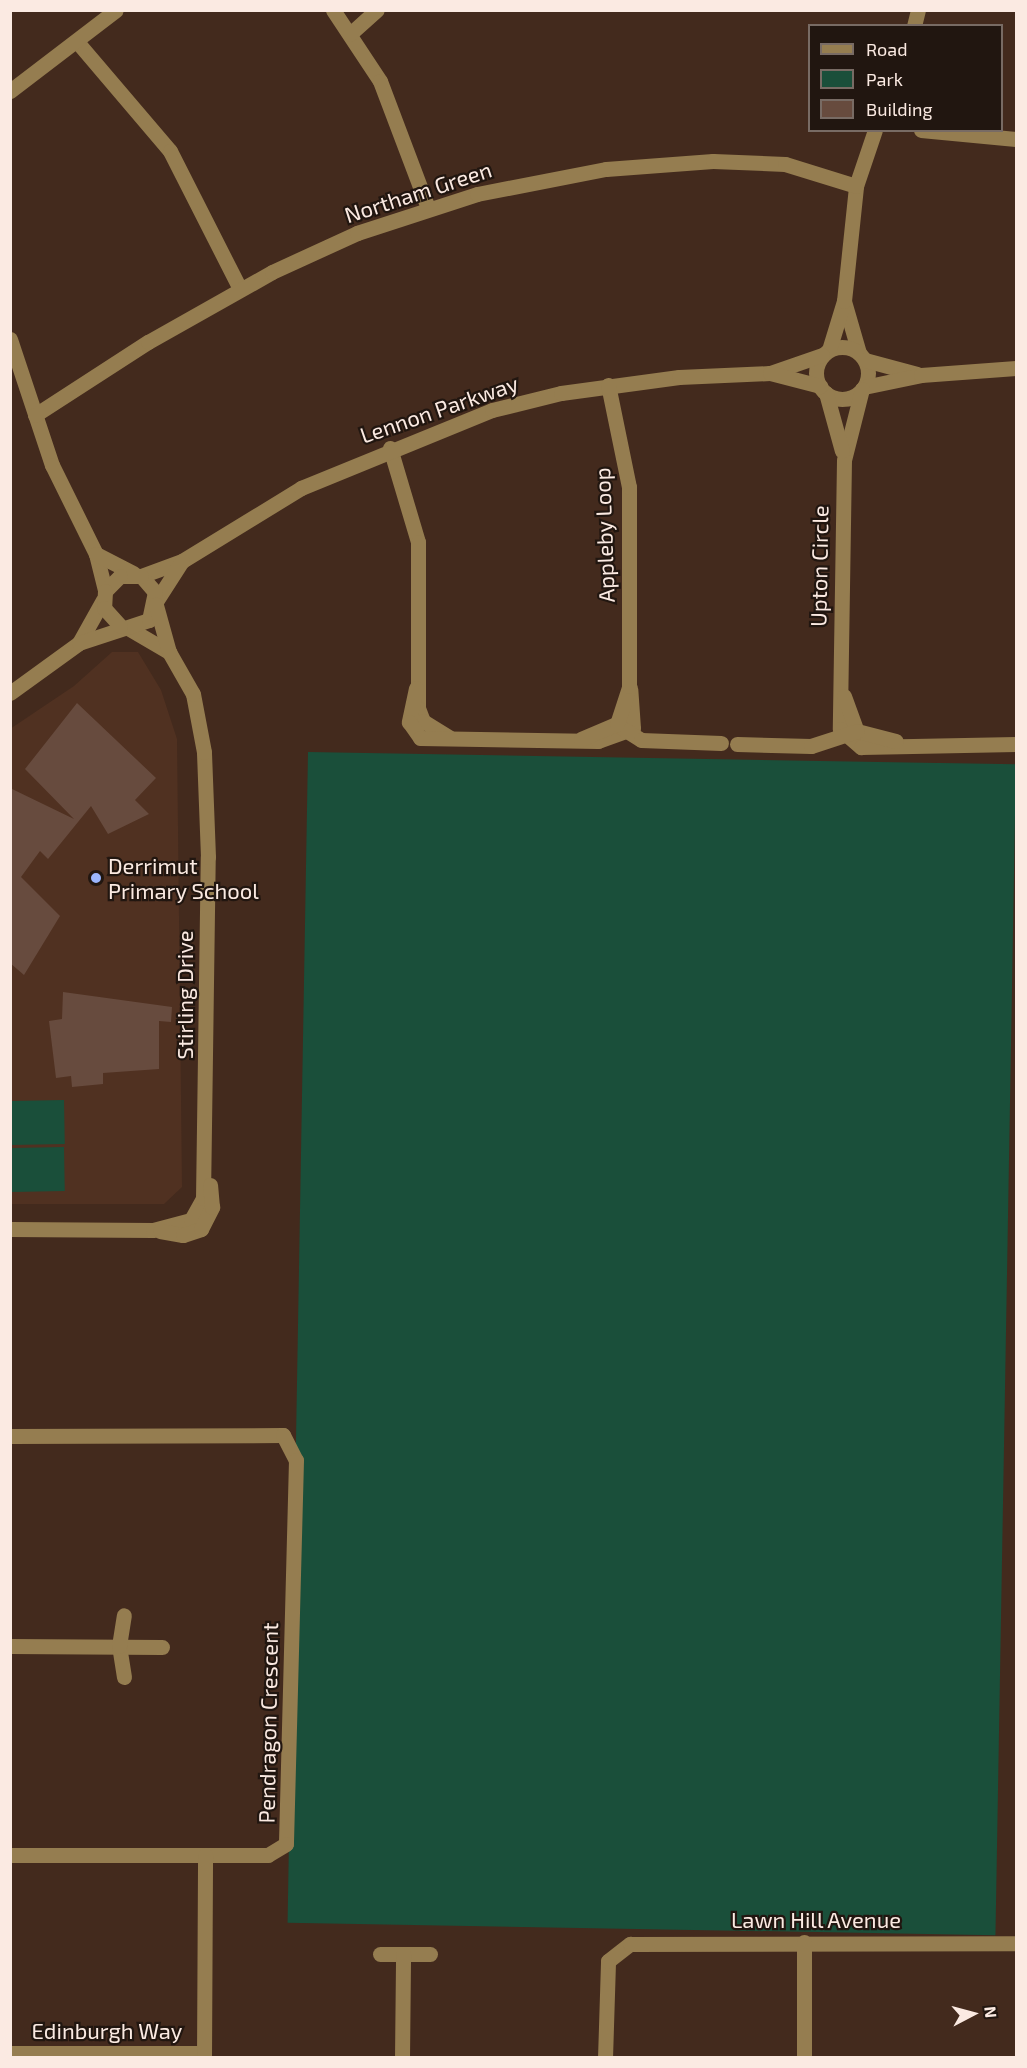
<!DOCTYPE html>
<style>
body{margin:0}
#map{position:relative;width:1027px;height:2068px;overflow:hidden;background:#432a1d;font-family:"Exo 2",sans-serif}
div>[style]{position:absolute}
.built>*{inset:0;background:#503121}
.green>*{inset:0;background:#1a4f3a;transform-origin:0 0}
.building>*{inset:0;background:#674b3e}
.minor>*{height:15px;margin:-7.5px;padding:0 7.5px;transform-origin:7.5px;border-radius:7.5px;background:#957d50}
.minor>.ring{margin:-7.5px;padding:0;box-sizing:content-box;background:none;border:15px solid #957d50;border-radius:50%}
.dots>*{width:16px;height:16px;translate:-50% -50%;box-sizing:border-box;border:3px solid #211610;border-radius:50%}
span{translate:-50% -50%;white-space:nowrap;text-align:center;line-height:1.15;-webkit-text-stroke:4.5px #211610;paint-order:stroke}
.street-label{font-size:22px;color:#fbeae2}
.poi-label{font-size:22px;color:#fbeae2}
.left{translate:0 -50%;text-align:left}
.frame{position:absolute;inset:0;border:12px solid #fbeae2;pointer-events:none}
.legend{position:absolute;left:808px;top:24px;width:195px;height:108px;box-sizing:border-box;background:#211610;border:2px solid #786b64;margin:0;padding:8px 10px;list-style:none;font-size:18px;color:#fbeae2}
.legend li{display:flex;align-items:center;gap:12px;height:30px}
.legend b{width:30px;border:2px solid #786b64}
.north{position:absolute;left:943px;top:1984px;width:60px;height:60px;-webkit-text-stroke:4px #211610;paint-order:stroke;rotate:84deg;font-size:16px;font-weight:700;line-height:24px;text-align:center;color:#fbeae2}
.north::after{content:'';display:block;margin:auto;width:21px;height:27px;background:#fbeae2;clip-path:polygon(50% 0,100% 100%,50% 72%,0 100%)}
</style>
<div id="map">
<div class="built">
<i style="clip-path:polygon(112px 652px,138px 652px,161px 690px,177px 739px,182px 1187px,164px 1204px,11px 1204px,10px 729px,74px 686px)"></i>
</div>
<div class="green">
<i style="left:308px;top:752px;width:708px;height:1171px;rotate:1deg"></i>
<i style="left:64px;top:1100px;width:44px;height:53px;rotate:89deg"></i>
<i style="left:64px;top:1147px;width:44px;height:53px;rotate:89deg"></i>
</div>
<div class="building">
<i style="clip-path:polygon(77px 703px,156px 778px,135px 800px,149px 814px,108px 834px,91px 806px,48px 859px,40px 851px,21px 877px,60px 916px,24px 975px,10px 963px,10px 788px,74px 819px,25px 769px)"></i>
<i style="clip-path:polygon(63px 992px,172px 1007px,171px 1022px,159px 1021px,159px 1069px,103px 1073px,103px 1084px,72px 1087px,71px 1076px,56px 1078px,49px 1021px,62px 1019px)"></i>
</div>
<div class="minor">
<i style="left:333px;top:10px;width:85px;rotate:56.5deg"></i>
<i style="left:380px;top:81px;width:136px;rotate:69.3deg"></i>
<i style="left:914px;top:26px;width:16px;rotate:-76deg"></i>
<i style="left:350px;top:34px;width:36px;rotate:-42deg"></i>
<i style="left:79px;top:44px;width:140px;rotate:49.6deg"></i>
<i style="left:170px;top:151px;width:155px;rotate:63.1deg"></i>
<i style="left:10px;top:91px;width:133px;rotate:-37.4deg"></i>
<i style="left:921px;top:130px;width:95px;rotate:5.4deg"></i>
<i style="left:844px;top:301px;width:54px;rotate:73.9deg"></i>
<i style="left:10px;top:339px;width:133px;rotate:71.6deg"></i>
<i style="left:52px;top:465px;width:99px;rotate:63.7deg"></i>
<i style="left:96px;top:554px;width:38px;rotate:76deg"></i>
<i class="ring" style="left:816px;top:347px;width:37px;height:37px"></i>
<i style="left:829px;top:350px;width:51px;rotate:-73deg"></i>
<i style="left:844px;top:301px;width:116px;rotate:-84deg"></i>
<i style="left:856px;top:186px;width:59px;rotate:-71.3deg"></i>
<i style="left:865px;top:360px;width:54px;rotate:15.1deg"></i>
<i style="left:770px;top:373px;width:55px;rotate:-19.1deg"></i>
<i style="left:864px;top:387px;width:58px;rotate:-11.9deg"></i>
<i style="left:921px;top:375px;width:95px;rotate:-4.2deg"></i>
<i style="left:862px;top:389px;width:73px;rotate:104.2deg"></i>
<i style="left:844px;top:460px;width:269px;rotate:90.9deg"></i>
<i style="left:840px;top:729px;width:28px;rotate:41deg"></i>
<i style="left:861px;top:747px;width:155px;rotate:-1.1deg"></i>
<i style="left:826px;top:393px;width:60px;rotate:74.6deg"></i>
<i style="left:35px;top:415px;width:135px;rotate:-32.9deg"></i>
<i style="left:148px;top:342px;width:142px;rotate:-29.4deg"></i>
<i style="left:272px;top:272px;width:94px;rotate:-24.6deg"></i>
<i style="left:357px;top:233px;width:126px;rotate:-18deg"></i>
<i style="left:477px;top:194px;width:131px;rotate:-11deg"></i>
<i style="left:606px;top:169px;width:107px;rotate:-4.3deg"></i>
<i style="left:713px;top:161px;width:72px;rotate:2.4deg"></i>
<i style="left:785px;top:164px;width:74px;rotate:17.2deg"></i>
<i style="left:390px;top:448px;width:98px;rotate:73.4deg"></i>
<i style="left:418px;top:542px;width:166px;rotate:90deg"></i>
<i style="left:418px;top:708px;width:14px;rotate:69deg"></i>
<i style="left:423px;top:721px;width:31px;rotate:32deg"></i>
<i style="left:96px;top:554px;width:42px;rotate:27.2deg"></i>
<i style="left:141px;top:576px;width:44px;rotate:-20.1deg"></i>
<i style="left:182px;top:561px;width:140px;rotate:-31.5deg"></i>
<i style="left:301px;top:488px;width:206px;rotate:-22.2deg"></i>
<i style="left:492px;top:410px;width:71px;rotate:-13.8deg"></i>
<i style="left:561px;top:393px;width:119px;rotate:-7.7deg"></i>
<i style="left:679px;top:377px;width:91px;rotate:-2.5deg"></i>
<i style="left:770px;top:373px;width:52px;rotate:14.6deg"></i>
<i style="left:157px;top:600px;width:46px;rotate:-57.3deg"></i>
<i style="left:128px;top:628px;width:48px;rotate:30.3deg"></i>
<i style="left:79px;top:643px;width:49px;rotate:-60.8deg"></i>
<i style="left:416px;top:688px;width:35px;rotate:102deg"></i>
<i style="left:409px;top:722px;width:19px;rotate:55deg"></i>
<i style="left:420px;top:738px;width:178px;rotate:1deg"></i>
<i style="left:598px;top:741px;width:37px;rotate:-20deg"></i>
<i style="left:633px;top:728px;width:39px;rotate:-94deg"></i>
<i style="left:10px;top:693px;width:85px;rotate:-35.9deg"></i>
<i style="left:79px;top:643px;width:74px;rotate:-18.2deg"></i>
<i style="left:149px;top:620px;width:29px;rotate:-78deg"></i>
<i style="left:155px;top:592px;width:21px;rotate:-131deg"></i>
<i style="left:141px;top:576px;width:21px;rotate:180deg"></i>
<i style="left:120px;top:576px;width:21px;rotate:135deg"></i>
<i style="left:105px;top:591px;width:17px;rotate:93deg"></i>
<i style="left:104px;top:608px;width:24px;rotate:48deg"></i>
<i style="left:844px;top:696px;width:37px;rotate:70deg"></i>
<i style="left:857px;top:731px;width:40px;rotate:14.4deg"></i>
<i style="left:622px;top:728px;width:22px;rotate:32deg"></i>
<i style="left:641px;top:740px;width:80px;rotate:2.1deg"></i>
<i style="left:581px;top:739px;width:39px;rotate:-23deg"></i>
<i style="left:617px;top:724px;width:40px;rotate:-72deg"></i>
<i style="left:629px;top:686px;width:199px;rotate:-90deg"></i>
<i style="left:629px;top:487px;width:104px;rotate:-101.6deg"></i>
<i style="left:737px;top:744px;width:74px;rotate:1.5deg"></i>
<i style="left:811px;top:746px;width:48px;rotate:-18.1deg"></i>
<i style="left:10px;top:1229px;width:143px;rotate:0.4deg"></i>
<i style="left:153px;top:1230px;width:39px;rotate:-15deg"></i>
<i style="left:191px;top:1220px;width:25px;rotate:-61deg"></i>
<i style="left:203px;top:1198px;width:341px;rotate:-89.2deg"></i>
<i style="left:208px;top:857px;width:105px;rotate:-92.2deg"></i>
<i style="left:204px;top:752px;width:59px;rotate:-100.7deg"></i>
<i style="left:193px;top:694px;width:48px;rotate:-119.7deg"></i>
<i style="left:169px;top:652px;width:49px;rotate:-105.5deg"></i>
<i style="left:160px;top:1231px;width:23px;rotate:10deg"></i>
<i style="left:183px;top:1235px;width:19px;rotate:-18deg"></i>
<i style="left:201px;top:1229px;width:25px;rotate:-63deg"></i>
<i style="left:212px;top:1207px;width:22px;rotate:-95deg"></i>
<i style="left:10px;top:1436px;width:273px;rotate:-0.2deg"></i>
<i style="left:283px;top:1435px;width:28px;rotate:63deg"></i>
<i style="left:296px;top:1460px;width:384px;rotate:91.5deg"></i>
<i style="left:286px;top:1844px;width:21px;rotate:149deg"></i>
<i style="left:268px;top:1855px;width:258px;rotate:180deg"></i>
<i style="left:10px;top:1646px;width:152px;rotate:0.4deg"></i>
<i style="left:124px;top:1677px;width:31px;rotate:-99deg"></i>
<i style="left:119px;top:1646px;width:31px;rotate:-81deg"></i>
<i style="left:380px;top:1954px;width:50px"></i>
<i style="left:10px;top:2053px;width:194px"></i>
<i style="left:204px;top:2058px;width:203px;rotate:-89.7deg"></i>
<i style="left:402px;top:2058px;width:104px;rotate:-89.4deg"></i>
<i style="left:605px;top:2058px;width:97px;rotate:-88.2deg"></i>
<i style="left:608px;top:1961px;width:28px;rotate:-38deg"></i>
<i style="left:630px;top:1944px;width:386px;rotate:-0.1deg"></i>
<i style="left:804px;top:2058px;width:116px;rotate:-90deg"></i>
</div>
<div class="dots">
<i style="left:96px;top:878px;background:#9bb5fd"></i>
</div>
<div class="street-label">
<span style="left:418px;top:192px;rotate:-18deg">Northam Green</span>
<span style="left:439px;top:409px;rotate:-19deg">Lennon Parkway</span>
<span style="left:604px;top:535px;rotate:-92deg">Appleby Loop</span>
<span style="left:819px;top:566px;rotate:-89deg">Upton Circle</span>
<span style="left:185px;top:995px;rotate:-90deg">Stirling Drive</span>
<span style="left:268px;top:1723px;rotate:-89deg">Pendragon Crescent</span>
<span style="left:816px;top:1920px">Lawn Hill Avenue</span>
<span style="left:107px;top:2031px">Edinburgh Way</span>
</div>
<div class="poi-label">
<span class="left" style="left:108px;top:878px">Derrimut<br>Primary School</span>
</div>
<div class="frame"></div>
<ul class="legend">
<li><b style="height:8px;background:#957d50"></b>Road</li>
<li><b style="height:16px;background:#1a4f3a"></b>Park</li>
<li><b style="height:16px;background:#674b3e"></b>Building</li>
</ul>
<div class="north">N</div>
</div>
